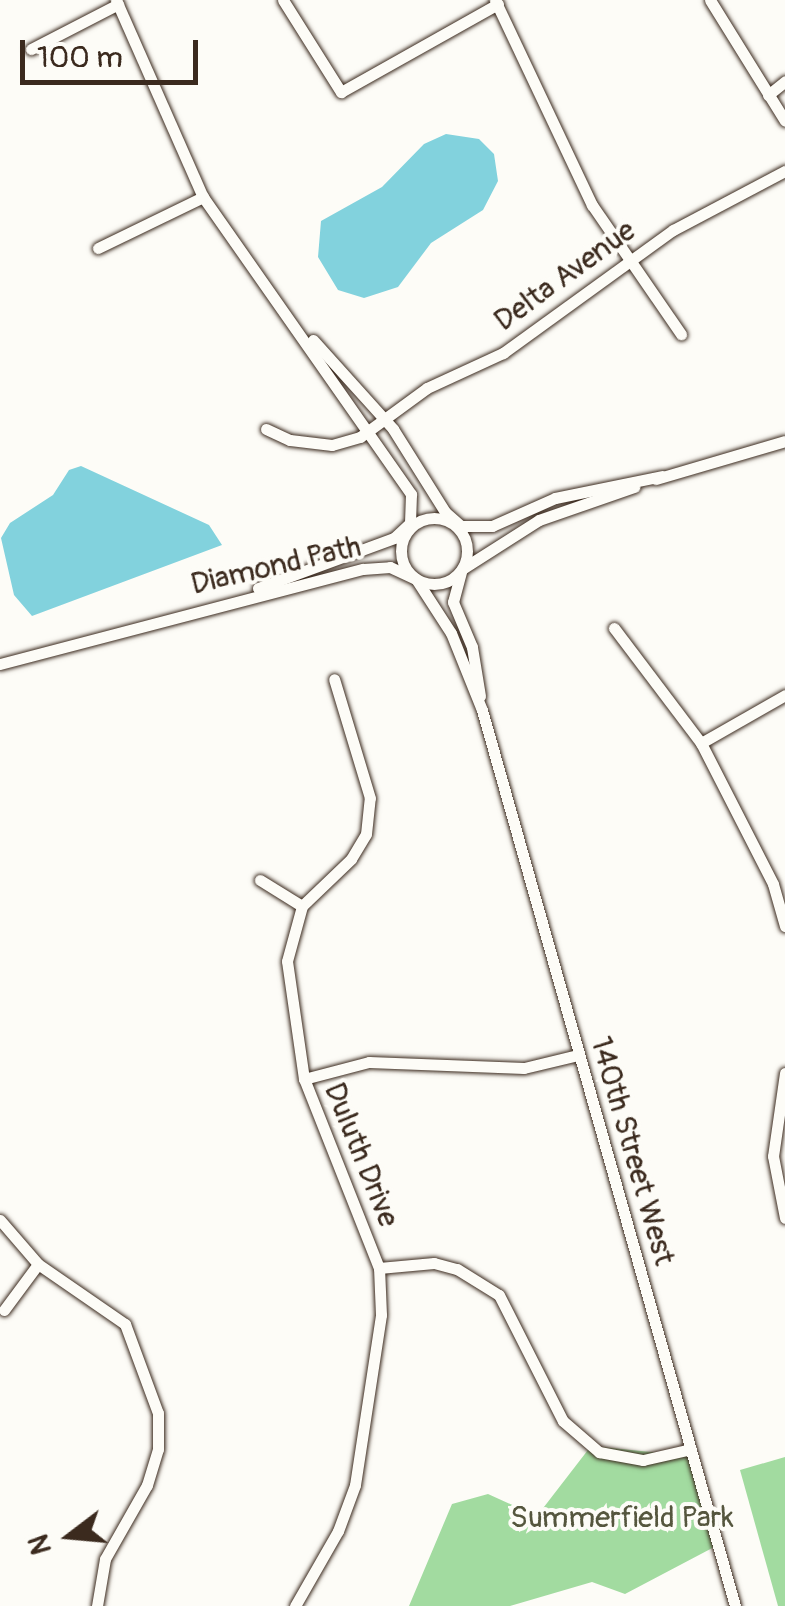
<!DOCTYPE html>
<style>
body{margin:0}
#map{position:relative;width:785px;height:1606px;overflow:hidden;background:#fdfcf7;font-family:Pangolin,sans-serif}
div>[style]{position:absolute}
.green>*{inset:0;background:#a2dba0}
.water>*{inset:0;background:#82d2dd}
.roads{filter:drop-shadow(0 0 2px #3b2a1e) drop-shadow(0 0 2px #3b2a1e)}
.minor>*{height:11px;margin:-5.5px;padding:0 5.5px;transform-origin:5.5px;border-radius:5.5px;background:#fdfcf7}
.minor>.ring{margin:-5.5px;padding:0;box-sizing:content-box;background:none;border:11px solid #fdfcf7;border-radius:50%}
span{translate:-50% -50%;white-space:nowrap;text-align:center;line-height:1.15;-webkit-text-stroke:8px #fdfcf7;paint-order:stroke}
.street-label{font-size:30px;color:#3b2a1e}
.park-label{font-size:30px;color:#55563e}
.north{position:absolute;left:20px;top:1486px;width:100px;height:100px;-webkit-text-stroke:8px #fdfcf7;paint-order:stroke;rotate:254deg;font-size:28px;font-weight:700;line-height:40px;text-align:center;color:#3b2a1e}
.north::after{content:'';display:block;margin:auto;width:35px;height:45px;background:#3b2a1e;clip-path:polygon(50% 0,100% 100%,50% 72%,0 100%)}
.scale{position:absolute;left:20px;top:40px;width:178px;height:45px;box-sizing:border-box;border:5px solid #3b2a1e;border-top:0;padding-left:12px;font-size:30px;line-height:35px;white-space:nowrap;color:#3b2a1e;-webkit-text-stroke:8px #fdfcf7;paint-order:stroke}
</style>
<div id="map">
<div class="green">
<i style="clip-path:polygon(591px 1446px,671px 1454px,691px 1449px,718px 1545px,625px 1594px,592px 1582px,510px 1606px,409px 1606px,452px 1504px,488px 1494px,537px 1516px)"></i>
<i style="clip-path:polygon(785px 1457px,785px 1606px,778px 1606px,740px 1470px)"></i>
</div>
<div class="water">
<i style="clip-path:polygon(446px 134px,479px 139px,494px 154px,498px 181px,483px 210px,431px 243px,398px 287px,364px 298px,338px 290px,318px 257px,321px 221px,382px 187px,424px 144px)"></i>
<i style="clip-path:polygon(81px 466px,209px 525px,222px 545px,32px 616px,14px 595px,1px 538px,10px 523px,53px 495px,69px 470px)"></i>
</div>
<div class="roads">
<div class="minor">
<i style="left:116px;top:0;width:215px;rotate:66.2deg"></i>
<i style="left:203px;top:197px;width:363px;rotate:55deg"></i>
<i style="left:411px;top:494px;width:29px;rotate:92deg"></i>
<i style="left:410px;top:523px;width:22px;rotate:137deg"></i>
<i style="left:394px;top:538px;width:145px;rotate:159.8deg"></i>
<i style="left:283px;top:0;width:109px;rotate:57.8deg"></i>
<i style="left:341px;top:92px;width:180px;rotate:-29.3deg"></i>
<i style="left:495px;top:0;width:227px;rotate:64.7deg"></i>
<i style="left:592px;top:205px;width:157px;rotate:55.4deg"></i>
<i style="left:710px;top:0;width:142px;rotate:58.2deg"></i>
<i style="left:31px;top:49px;width:98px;rotate:-27.3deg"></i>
<i style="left:768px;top:95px;width:22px;rotate:-39deg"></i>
<i style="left:98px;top:248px;width:117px;rotate:-25.9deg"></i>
<i style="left:313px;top:340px;width:120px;rotate:48deg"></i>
<i style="left:393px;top:429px;width:98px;rotate:57.9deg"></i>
<i style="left:445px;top:512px;width:21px;rotate:41deg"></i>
<i style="left:461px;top:526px;width:31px"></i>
<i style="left:492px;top:526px;width:69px;rotate:-24deg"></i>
<i style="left:555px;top:498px;width:109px;rotate:-11.6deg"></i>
<i style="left:266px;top:429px;width:26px;rotate:25deg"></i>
<i style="left:290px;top:440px;width:42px;rotate:6.8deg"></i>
<i style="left:332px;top:445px;width:29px;rotate:-16deg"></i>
<i style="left:360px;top:437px;width:83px;rotate:-36.2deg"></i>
<i style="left:427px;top:388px;width:84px;rotate:-24.7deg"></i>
<i style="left:503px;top:353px;width:210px;rotate:-35.9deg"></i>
<i style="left:673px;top:230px;width:127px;rotate:-27.8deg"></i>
<i style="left:656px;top:479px;width:134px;rotate:-16.4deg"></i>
<i class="ring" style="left:401px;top:518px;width:55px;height:55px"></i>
<i style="left:614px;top:628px;width:144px;rotate:52.9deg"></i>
<i style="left:701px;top:743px;width:158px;rotate:62.9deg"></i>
<i style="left:773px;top:884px;width:44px;rotate:74.1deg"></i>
<i style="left:0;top:664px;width:375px;rotate:-14.7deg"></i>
<i style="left:363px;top:569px;width:27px;rotate:-4deg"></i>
<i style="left:390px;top:567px;width:29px;rotate:25deg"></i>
<i style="left:416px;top:579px;width:64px;rotate:57.1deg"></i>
<i style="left:451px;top:633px;width:83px;rotate:68.1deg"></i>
<i style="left:482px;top:710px;width:931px;rotate:74.23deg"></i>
<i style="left:480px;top:696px;width:50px;rotate:-99.3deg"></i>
<i style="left:472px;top:647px;width:49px;rotate:-112.9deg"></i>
<i style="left:453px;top:602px;width:34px;rotate:-75deg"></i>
<i style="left:462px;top:569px;width:91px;rotate:-32.5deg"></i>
<i style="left:539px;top:520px;width:101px;rotate:-19.2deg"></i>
<i style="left:701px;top:743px;width:97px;rotate:-29.7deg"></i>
<i style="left:260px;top:880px;width:49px;rotate:31.8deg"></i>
<i style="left:785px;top:1073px;width:84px;rotate:98.2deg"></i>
<i style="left:773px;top:1156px;width:63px;rotate:79deg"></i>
<i style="left:304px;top:1079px;width:67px;rotate:-14.7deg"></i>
<i style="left:369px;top:1062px;width:155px;rotate:2.2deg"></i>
<i style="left:524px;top:1068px;width:56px;rotate:-13.5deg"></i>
<i style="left:0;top:1220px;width:58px;rotate:49.2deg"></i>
<i style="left:38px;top:1264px;width:106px;rotate:34.6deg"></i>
<i style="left:125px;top:1324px;width:95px;rotate:69.7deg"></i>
<i style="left:158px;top:1413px;width:36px;rotate:90deg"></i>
<i style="left:158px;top:1449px;width:38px;rotate:107deg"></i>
<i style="left:147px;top:1485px;width:85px;rotate:119.6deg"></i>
<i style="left:105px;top:1559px;width:48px;rotate:99.7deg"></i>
<i style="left:379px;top:1268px;width:55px;rotate:-5.2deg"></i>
<i style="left:434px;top:1263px;width:24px;rotate:15deg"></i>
<i style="left:457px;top:1269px;width:49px;rotate:31.8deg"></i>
<i style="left:499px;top:1295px;width:141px;rotate:63.1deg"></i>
<i style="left:563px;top:1421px;width:48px;rotate:40.7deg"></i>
<i style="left:599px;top:1452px;width:45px;rotate:10.3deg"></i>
<i style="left:643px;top:1460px;width:49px;rotate:-12.9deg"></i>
<i style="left:4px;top:1310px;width:57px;rotate:-53.5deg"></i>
<i style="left:295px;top:1606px;width:86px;rotate:-60.2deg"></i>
<i style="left:338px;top:1531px;width:49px;rotate:-69.7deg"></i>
<i style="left:355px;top:1485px;width:172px;rotate:-81.3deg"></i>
<i style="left:381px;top:1315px;width:47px;rotate:-92.4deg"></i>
<i style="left:379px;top:1268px;width:203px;rotate:-111.6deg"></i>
<i style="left:304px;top:1079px;width:119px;rotate:-98.2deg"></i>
<i style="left:287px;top:961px;width:57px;rotate:-74.7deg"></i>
<i style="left:302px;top:906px;width:68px;rotate:-43.8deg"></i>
<i style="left:351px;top:859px;width:29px;rotate:-59deg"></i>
<i style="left:366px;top:834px;width:36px;rotate:-84deg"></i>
<i style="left:370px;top:798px;width:124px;rotate:-106.8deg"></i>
</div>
</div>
<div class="street-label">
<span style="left:565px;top:276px;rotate:-36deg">Delta Avenue</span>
<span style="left:276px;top:566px;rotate:-13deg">Diamond Path</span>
<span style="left:632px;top:1151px;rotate:74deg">140th Street West</span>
<span style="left:361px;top:1155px;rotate:68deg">Duluth Drive</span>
</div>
<div class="park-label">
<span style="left:622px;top:1518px">Summerfield Park</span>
</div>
<div class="north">N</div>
<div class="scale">100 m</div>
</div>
